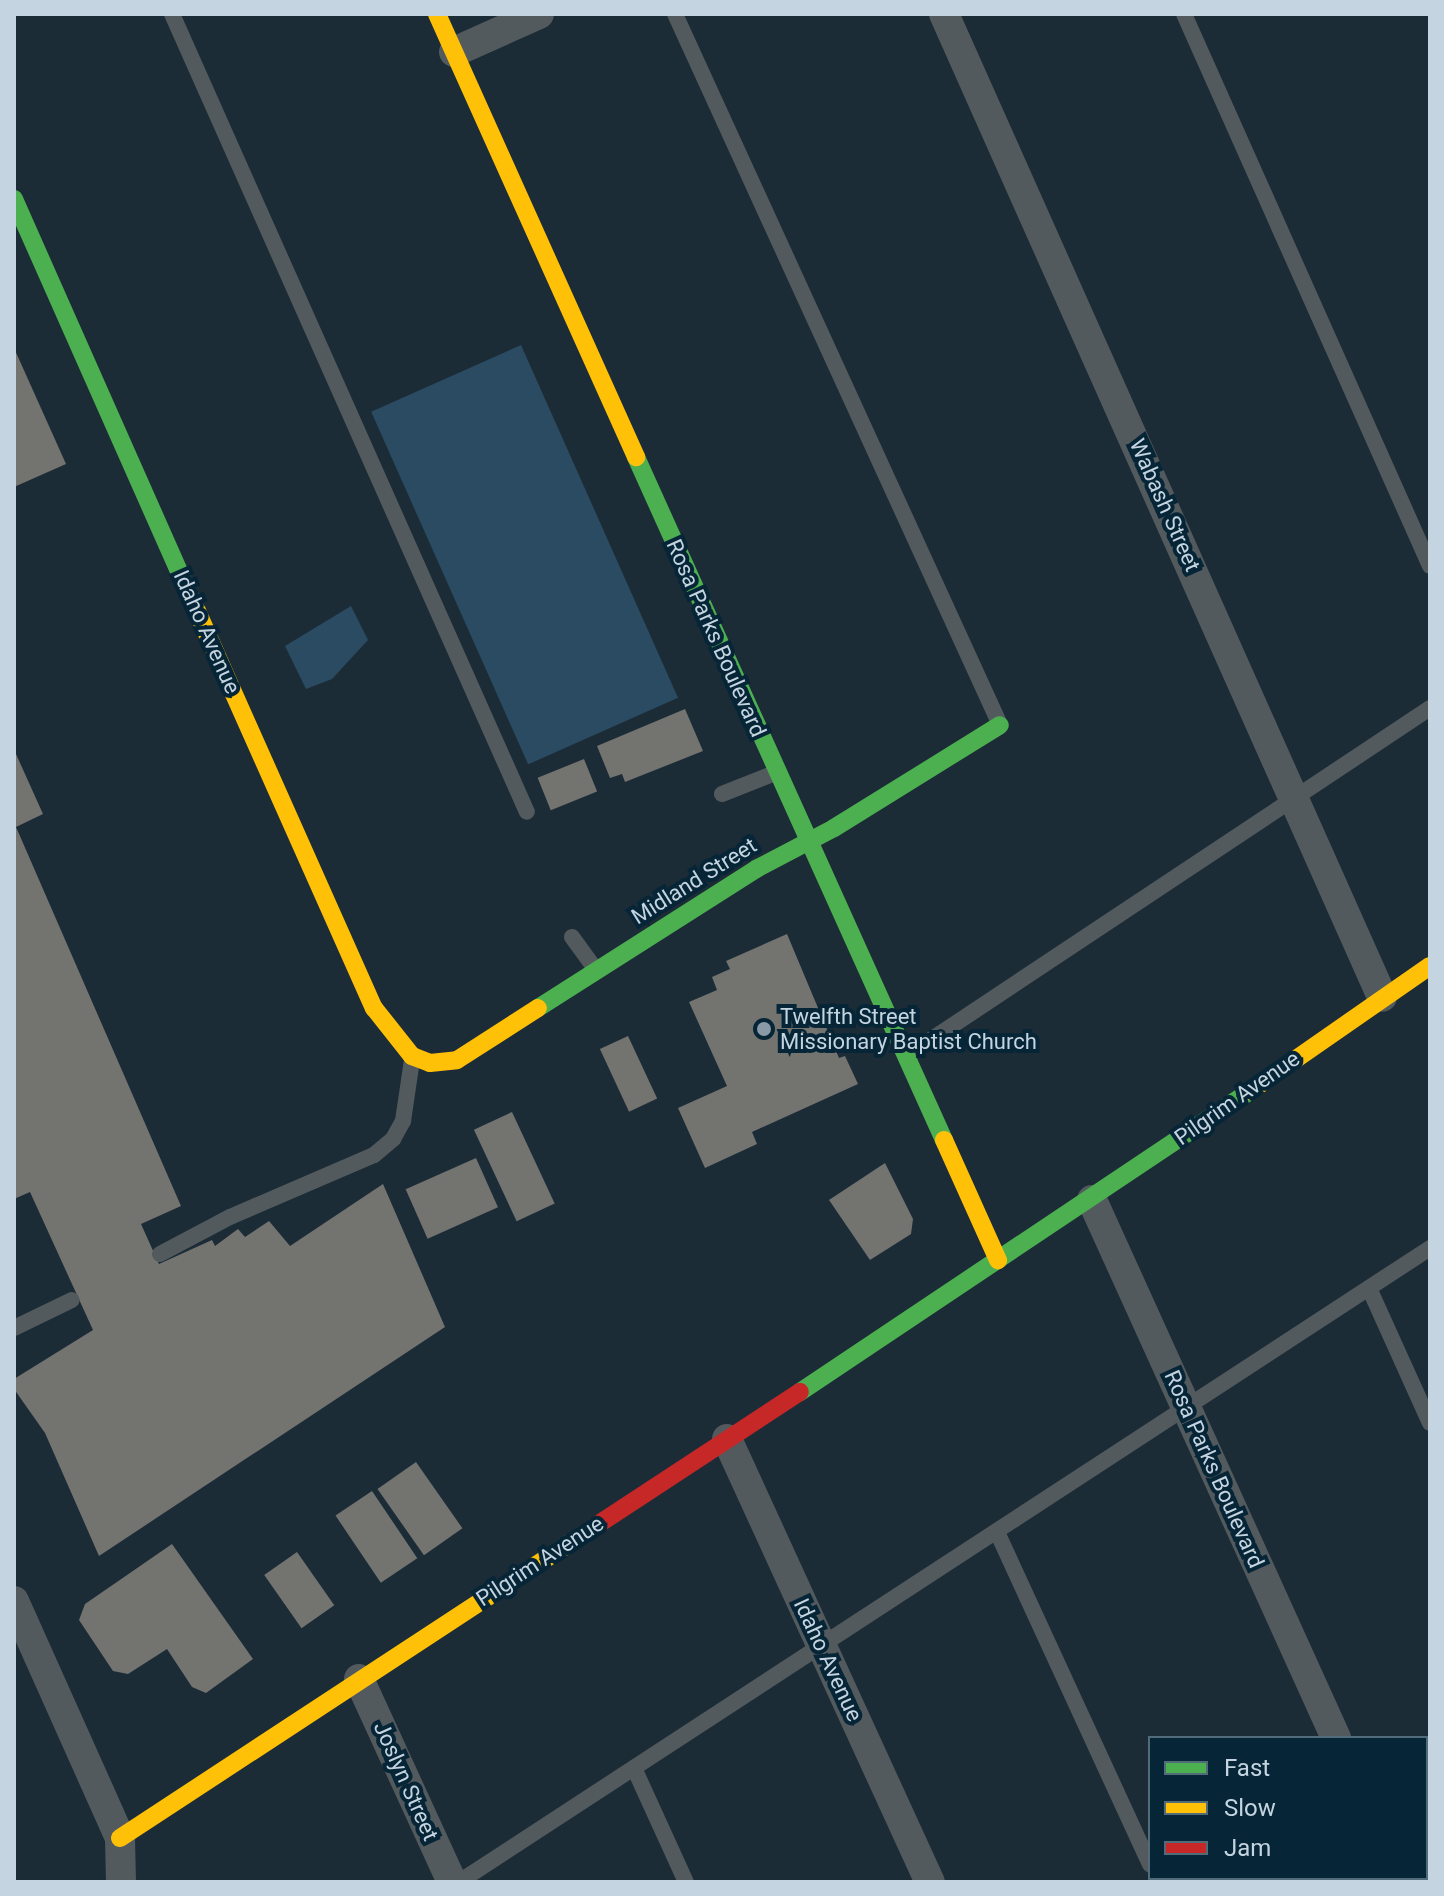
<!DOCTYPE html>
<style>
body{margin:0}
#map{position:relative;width:1444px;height:1896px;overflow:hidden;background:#1c2c37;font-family:Roboto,sans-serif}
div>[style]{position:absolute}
.green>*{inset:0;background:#2a4b61;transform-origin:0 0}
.building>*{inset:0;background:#737370;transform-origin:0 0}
.lane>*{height:16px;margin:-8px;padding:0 8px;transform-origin:8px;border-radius:8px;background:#535a5e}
.street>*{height:30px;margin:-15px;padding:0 15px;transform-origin:15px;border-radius:15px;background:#535a5e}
.fast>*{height:18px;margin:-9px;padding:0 9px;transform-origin:9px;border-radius:9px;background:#4caf50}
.slow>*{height:18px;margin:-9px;padding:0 9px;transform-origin:9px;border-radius:9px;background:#ffc107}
.jam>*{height:18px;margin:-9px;padding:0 9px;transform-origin:9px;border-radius:9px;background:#c62828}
.dots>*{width:22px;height:22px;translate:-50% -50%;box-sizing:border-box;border:4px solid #062537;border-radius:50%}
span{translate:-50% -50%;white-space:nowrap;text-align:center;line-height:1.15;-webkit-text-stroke:8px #062537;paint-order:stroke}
.street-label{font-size:22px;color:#c4d4e0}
.poi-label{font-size:22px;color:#c4d4e0}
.left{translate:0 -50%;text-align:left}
.frame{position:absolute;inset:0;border:16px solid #c4d4e0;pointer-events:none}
.legend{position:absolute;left:1148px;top:1736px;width:280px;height:144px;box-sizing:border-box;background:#062537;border:2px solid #526b7b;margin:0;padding:10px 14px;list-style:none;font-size:24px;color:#c4d4e0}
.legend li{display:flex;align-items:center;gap:16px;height:40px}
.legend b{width:40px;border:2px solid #526b7b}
</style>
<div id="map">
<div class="green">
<i style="left:521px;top:345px;width:386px;height:164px;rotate:66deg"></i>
<i style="clip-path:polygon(351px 606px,368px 640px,332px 679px,306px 689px,285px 646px)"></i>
</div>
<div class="building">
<i style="clip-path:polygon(14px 348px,66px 464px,14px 487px)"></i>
<i style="clip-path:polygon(685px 709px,703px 751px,625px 782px,622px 774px,610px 778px,597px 746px)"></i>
<i style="clip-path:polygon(16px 754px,43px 814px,16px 827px,181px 1206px,141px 1224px,159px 1264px,212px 1240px,215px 1246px,238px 1229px,245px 1237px,269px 1221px,290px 1246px,383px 1184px,445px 1327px,99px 1556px,45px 1433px,14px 1389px,14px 1379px,93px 1330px,30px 1192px,14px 1199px,14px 755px)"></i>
<i style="left:584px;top:759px;width:35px;height:50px;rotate:68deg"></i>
<i style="clip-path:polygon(787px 934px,839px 1058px,845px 1056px,858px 1084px,752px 1132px,757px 1144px,705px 1168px,678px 1108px,727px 1086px,689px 1002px,717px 990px,712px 977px,730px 969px,726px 961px)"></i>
<i style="left:628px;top:1036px;width:69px;height:31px;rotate:65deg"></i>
<i style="left:512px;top:1112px;width:101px;height:42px;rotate:65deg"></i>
<i style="left:476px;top:1158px;width:54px;height:77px;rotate:66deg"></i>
<i style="clip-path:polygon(885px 1163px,913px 1219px,911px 1234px,870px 1260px,829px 1200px)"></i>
<i style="left:416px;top:1462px;width:81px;height:47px;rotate:55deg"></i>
<i style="left:372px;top:1491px;width:81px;height:44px;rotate:56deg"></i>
<i style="clip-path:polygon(172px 1544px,253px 1659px,206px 1693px,192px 1687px,167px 1649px,128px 1674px,113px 1671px,79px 1620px,85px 1604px)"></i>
<i style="left:297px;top:1552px;width:65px;height:40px;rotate:55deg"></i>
</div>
<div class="lane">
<i style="left:172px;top:14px;width:873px;rotate:66.02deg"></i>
<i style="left:675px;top:14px;width:782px;rotate:65.43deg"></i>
<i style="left:1184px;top:14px;width:604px;rotate:65.98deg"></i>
<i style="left:722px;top:794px;width:57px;rotate:-21.6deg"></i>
<i style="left:572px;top:937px;width:41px;rotate:54deg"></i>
<i style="left:908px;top:1055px;width:627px;rotate:-33.61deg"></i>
<i style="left:160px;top:1254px;width:79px;rotate:-27.9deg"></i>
<i style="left:230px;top:1217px;width:157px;rotate:-23.3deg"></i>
<i style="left:374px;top:1155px;width:25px;rotate:-40deg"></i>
<i style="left:393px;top:1139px;width:21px;rotate:-61deg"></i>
<i style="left:403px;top:1121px;width:62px;rotate:-81.6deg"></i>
<i style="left:1369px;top:1288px;width:148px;rotate:65.7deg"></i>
<i style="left:14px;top:1328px;width:64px;rotate:-25.8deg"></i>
<i style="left:997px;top:1532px;width:366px;rotate:65.3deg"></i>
<i style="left:634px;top:1768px;width:125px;rotate:65.5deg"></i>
<i style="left:1157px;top:1878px;width:4px;rotate:76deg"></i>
<i style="left:459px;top:1882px;width:1160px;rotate:-33.14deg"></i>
</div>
<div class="street">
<i style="left:944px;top:14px;width:1076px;rotate:65.98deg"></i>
<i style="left:454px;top:52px;width:93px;rotate:-24.1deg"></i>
<i style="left:1092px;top:1200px;width:591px;rotate:65.6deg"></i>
<i style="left:727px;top:1439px;width:487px;rotate:65.4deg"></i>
<i style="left:14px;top:1601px;width:260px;rotate:65.9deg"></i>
<i style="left:120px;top:1838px;width:44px;rotate:88.7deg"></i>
<i style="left:359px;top:1679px;width:223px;rotate:65.4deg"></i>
<i style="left:1400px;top:1878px;width:4px;rotate:76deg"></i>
</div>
<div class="fast">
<i style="left:14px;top:199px;width:451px;rotate:66.1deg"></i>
<i style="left:636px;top:457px;width:749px;rotate:65.73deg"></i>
<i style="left:538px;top:1008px;width:259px;rotate:-32.5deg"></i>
<i style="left:756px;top:869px;width:88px;rotate:-27.7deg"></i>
<i style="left:834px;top:828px;width:195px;rotate:-31.8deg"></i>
<i style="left:800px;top:1392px;width:541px;rotate:-33.78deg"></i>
</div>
<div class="slow">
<i style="left:437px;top:14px;width:486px;rotate:65.8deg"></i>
<i style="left:197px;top:611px;width:435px;rotate:66deg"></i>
<i style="left:374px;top:1008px;width:61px;rotate:51.6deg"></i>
<i style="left:412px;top:1056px;width:19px;rotate:21deg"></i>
<i style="left:430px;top:1063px;width:27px;rotate:-6deg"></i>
<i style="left:457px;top:1060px;width:96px;rotate:-32.7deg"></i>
<i style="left:1250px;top:1091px;width:219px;rotate:-34.8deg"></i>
<i style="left:944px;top:1140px;width:132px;rotate:65.8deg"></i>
<i style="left:120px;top:1838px;width:556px;rotate:-33.26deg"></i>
</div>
<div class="jam">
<i style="left:585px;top:1533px;width:257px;rotate:-33.3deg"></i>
</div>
<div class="dots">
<i style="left:764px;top:1029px;background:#8999a5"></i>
</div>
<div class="street-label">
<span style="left:1165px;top:505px;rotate:66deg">Wabash Street</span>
<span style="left:207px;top:632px;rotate:66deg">Idaho Avenue</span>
<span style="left:716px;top:638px;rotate:66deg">Rosa Parks Boulevard</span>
<span style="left:694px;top:881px;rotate:-32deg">Midland Street</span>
<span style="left:1237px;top:1098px;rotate:-35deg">Pilgrim Avenue</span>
<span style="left:1214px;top:1469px;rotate:66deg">Rosa Parks Boulevard</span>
<span style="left:540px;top:1561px;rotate:-33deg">Pilgrim Avenue</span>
<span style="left:828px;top:1660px;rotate:65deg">Idaho Avenue</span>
<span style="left:406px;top:1781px;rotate:66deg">Joslyn Street</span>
</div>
<div class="poi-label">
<span class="left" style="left:780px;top:1029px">Twelfth Street<br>Missionary Baptist Church</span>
</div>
<div class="frame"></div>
<ul class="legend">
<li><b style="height:10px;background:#4caf50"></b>Fast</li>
<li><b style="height:10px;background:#ffc107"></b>Slow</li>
<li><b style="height:10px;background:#c62828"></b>Jam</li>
</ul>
</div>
